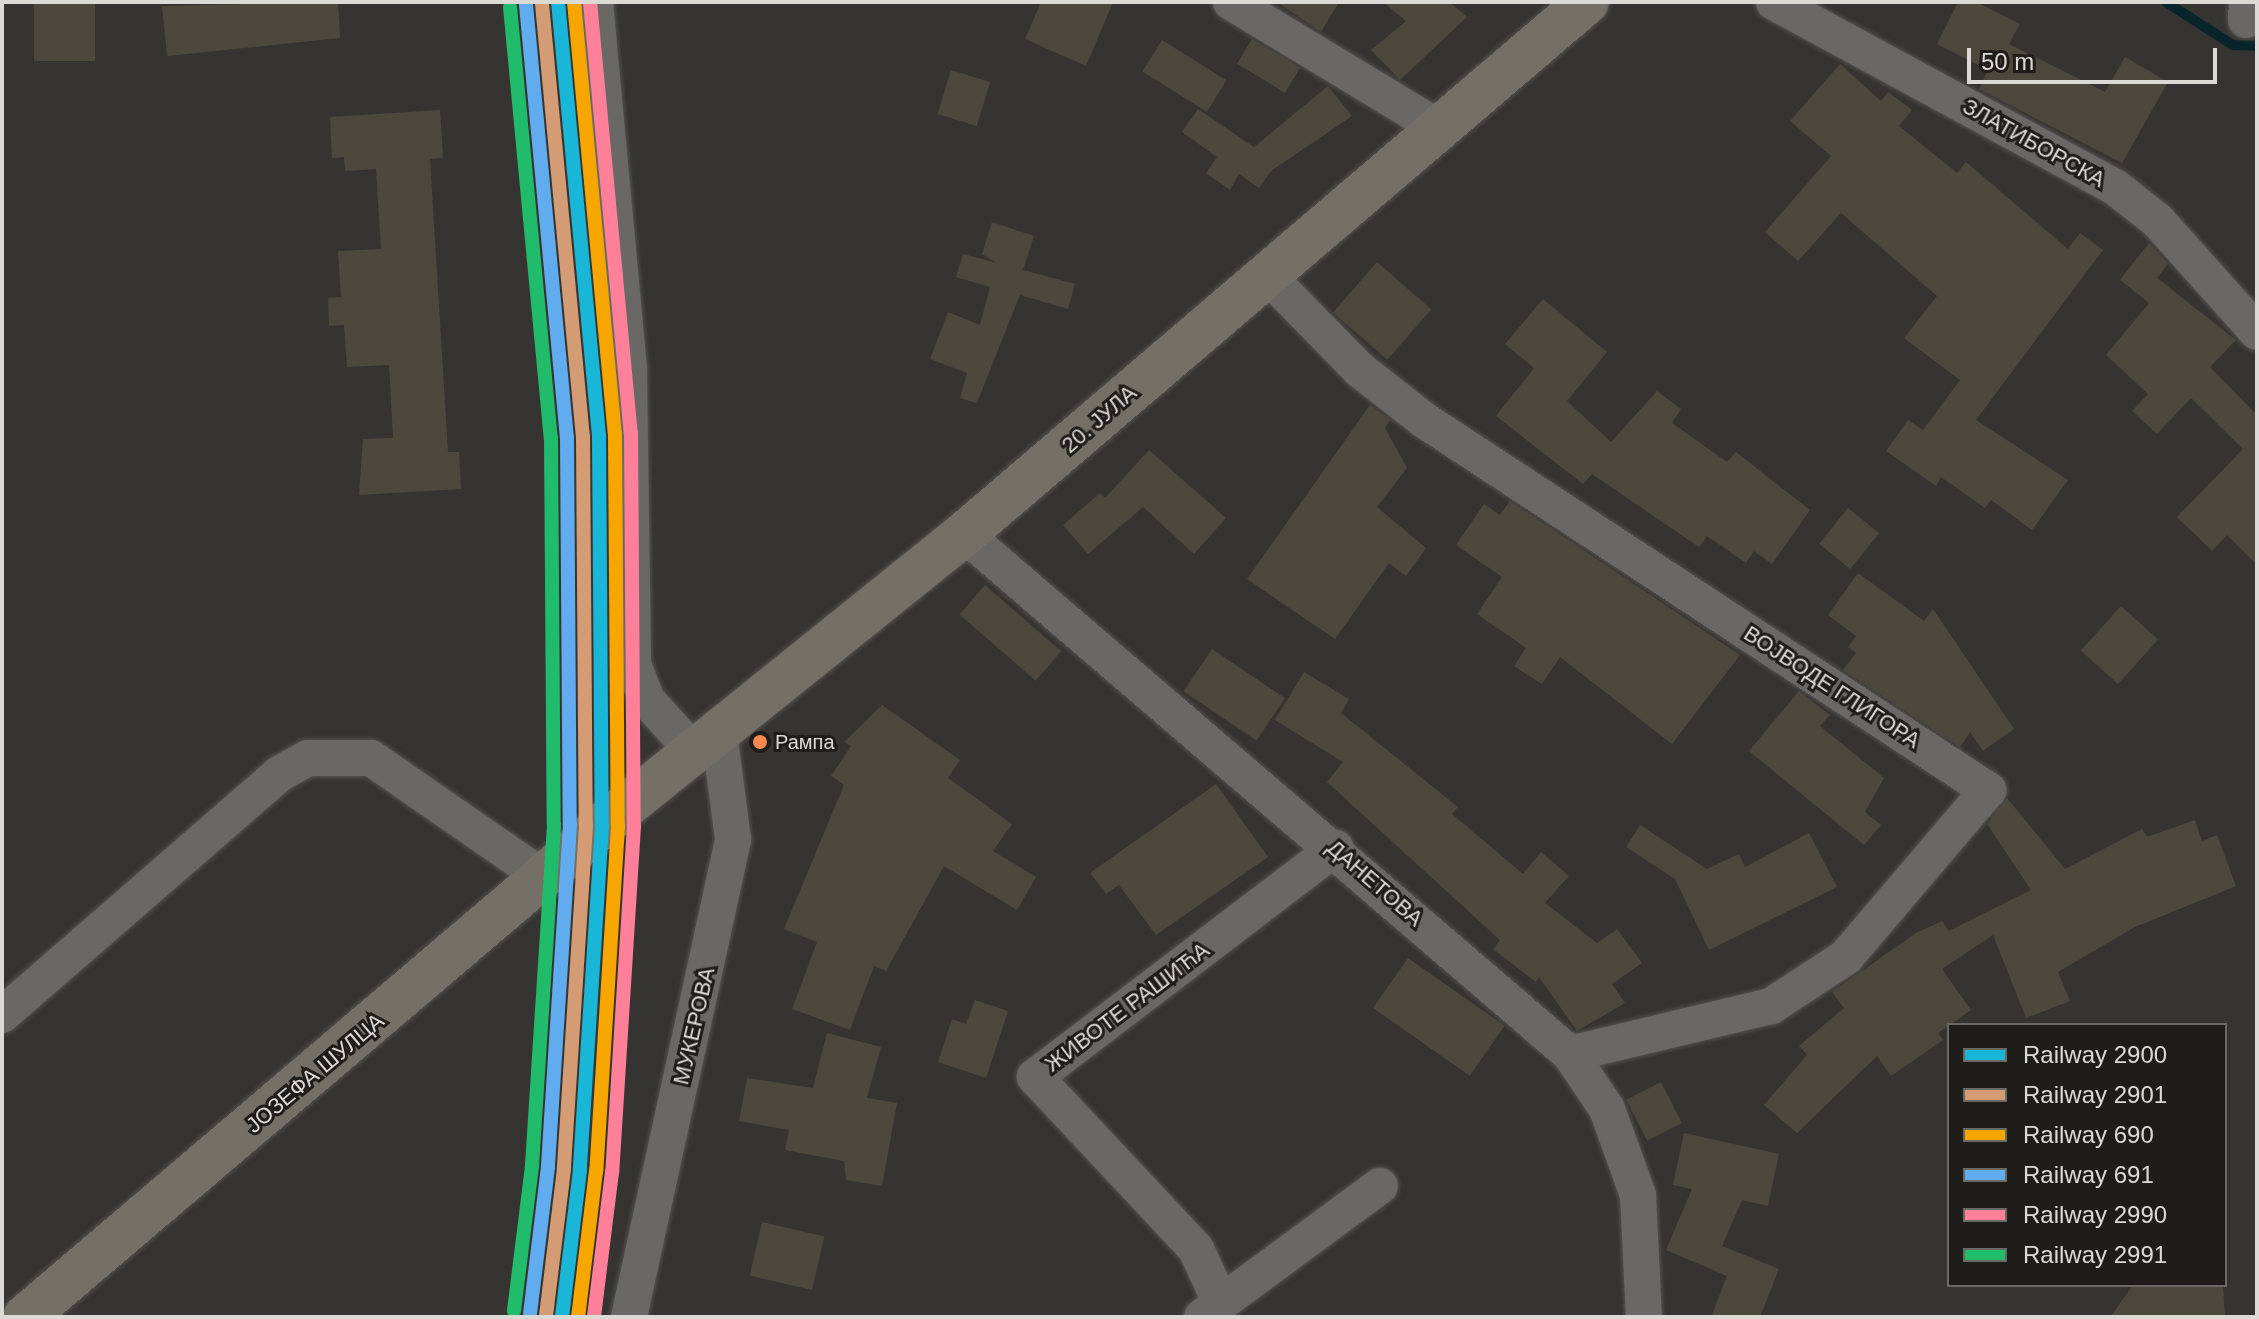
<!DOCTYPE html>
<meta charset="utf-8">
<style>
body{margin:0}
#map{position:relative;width:2259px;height:1319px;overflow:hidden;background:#363431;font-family:Arial,sans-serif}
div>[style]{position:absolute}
.stream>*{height:10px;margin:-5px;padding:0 5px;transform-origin:5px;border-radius:5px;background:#08252b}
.building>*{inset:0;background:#4d483e;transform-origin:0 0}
.roads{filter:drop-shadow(0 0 2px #53524e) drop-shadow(0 0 2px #53524e)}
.minor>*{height:36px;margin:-18px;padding:0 18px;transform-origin:18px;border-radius:18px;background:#696865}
.major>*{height:44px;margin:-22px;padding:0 22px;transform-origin:22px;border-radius:22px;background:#757067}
.rail-1>*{height:14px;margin:-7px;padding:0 7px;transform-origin:7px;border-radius:7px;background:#1ab6d8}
.rail-2>*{height:14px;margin:-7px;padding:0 7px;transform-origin:7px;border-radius:7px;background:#d39c74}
.rail-3>*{height:14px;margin:-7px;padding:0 7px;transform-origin:7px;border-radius:7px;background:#f7a600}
.rail-4>*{height:14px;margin:-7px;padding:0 7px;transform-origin:7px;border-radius:7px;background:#60acee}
.rail-5>*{height:14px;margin:-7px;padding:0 7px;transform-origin:7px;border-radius:7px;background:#ff8098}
.rail-6>*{height:14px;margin:-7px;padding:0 7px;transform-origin:7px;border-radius:7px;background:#20bc6c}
.dots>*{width:22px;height:22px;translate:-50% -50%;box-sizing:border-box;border:4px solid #1f1d19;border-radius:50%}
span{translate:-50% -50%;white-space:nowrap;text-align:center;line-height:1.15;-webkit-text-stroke:6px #1f1d19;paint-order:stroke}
.bus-label{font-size:20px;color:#dcdad5}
.left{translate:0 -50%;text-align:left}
.street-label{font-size:22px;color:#dcdad5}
.frame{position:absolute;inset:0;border:4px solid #dcdad5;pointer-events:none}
.legend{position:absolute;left:1947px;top:1023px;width:280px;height:264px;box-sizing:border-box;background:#1f1d19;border:2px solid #6b6964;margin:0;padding:10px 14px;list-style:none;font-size:24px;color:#dcdad5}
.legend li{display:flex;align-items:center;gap:16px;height:40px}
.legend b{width:40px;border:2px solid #6b6964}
.scale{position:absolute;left:1967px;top:48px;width:250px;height:36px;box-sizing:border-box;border:4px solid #dcdad5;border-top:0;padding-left:10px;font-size:24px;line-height:28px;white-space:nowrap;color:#dcdad5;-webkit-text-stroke:6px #1f1d19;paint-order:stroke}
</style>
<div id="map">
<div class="stream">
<i style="left:2166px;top:2px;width:80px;rotate:32.7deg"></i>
<i style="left:2233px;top:45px;width:24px;rotate:2deg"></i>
</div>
<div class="building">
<i style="left:34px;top:2px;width:61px;height:59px"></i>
<i style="clip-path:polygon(338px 2px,340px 38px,167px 56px,162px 6px)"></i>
<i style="clip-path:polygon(1041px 2px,1113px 2px,1086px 66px,1025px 39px)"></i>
<i style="clip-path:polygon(1277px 2px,1339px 2px,1321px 32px)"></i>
<i style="clip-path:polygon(1383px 2px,1449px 2px,1467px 17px,1400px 80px,1371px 50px,1406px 21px)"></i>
<i style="clip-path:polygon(1958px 2px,1976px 2px,2020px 24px,2009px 44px,2105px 92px,2125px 57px,2168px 82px,2122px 163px,1979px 89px,1988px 70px,1937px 44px)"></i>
<i style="left:1252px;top:39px;width:56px;height:29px;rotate:31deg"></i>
<i style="left:1162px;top:40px;width:76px;height:37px;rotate:32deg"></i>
<i style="clip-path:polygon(1840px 64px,1881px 101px,1888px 92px,1912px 110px,1899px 126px,1957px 173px,1966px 162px,2068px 249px,2080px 233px,2103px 250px,1976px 420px,2068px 480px,2032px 530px,1991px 500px,1985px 508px,1941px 477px,1936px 486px,1886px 451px,1908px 420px,1923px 430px,1960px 380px,1904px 338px,1937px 296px,1841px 213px,1798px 261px,1765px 232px,1831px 156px,1790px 121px)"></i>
<i style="left:951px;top:70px;width:41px;height:46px;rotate:17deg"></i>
<i style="clip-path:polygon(1328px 86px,1352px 116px,1271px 171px,1259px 188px,1239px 174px,1230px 190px,1206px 173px,1217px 157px,1182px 132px,1198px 109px,1254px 147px)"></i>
<i style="clip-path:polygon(440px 110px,443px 158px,430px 159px,448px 452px,459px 452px,461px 489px,359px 495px,363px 439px,393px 438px,389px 365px,347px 367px,344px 325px,329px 326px,328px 298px,341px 297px,338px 251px,381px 249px,376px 169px,345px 171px,344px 157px,332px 158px,330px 117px)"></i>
<i style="clip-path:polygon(992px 222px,1034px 236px,1023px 270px,1075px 284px,1068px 309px,1020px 295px,977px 403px,960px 398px,967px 373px,930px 359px,948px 312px,980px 325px,990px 287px,956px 277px,963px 254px,997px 263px,982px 254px)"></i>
<i style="clip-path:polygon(2149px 243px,2168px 264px,2157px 278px,2236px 340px,2210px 367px,2257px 415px,2257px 565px,2227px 535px,2212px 551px,2177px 517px,2243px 449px,2191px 398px,2157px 434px,2132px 411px,2148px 394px,2106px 355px,2149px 303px,2120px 280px)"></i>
<i style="left:1377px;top:262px;width:72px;height:67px;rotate:41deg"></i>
<i style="clip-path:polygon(1543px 299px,1607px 352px,1567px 401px,1611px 442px,1657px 391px,1681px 409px,1672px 423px,1727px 462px,1736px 452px,1810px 510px,1772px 564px,1754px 551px,1746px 563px,1707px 536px,1699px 547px,1592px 474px,1583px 484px,1496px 416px,1534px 368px,1505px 344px)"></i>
<i style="clip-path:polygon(1370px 405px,1390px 420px,1385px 428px,1407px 468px,1377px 507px,1426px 548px,1406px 576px,1389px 563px,1335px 639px,1247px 579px)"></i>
<i style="clip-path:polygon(1149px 450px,1226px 518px,1194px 554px,1143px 507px,1088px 554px,1063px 525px,1100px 493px,1105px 498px)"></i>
<i style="clip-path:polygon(1510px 501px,1740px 655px,1672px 744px,1560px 657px,1542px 684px,1514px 666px,1526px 648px,1477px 614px,1502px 577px,1456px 545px,1484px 504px,1500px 515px)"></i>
<i style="left:1848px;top:508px;width:40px;height:46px;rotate:39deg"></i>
<i style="clip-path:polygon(1858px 573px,1924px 621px,1933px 609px,2014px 729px,1983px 751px,1970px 732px,1960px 747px,1843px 670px,1856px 653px,1848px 647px,1856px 636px,1828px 615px)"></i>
<i style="left:985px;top:585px;width:101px;height:39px;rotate:41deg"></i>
<i style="left:2121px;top:606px;width:50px;height:60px;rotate:42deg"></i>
<i style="left:1212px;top:649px;width:88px;height:51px;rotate:34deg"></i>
<i style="clip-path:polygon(1304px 672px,1349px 699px,1341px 713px,1458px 807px,1452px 814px,1523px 874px,1541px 852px,1569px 876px,1545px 903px,1597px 943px,1617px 929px,1642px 963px,1612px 984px,1625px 1003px,1577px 1031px,1539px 977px,1536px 982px,1493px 949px,1500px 940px,1327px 782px,1343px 762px,1275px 720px)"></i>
<i style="clip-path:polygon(1799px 691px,1830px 715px,1820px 726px,1884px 778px,1865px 812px,1881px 825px,1864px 845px,1749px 751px)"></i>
<i style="clip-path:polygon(882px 705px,960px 760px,948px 778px,1012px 824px,993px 851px,1036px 877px,1017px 910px,944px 866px,886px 971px,874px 966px,850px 1030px,792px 1009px,817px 942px,784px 929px,844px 785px,831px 776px,851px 746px,844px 742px)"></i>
<i style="clip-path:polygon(1216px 784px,1268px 857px,1156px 935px,1119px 885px,1106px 894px,1090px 873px)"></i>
<i style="clip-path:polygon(2007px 798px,2065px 869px,2142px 829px,2147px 837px,2195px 820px,2202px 841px,2217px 835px,2236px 886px,2135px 927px,2058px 972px,2070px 1001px,2026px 1018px,1993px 935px,1942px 969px,1971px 1010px,1938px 1033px,1943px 1040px,1891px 1076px,1877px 1056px,1797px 1133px,1764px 1105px,1807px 1055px,1799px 1046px,1844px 1008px,1832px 992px,1916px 933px,1942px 921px,1949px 931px,2031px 890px,1987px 824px)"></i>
<i style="clip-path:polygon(1640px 825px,1707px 869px,1739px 854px,1745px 867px,1809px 833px,1837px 887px,1709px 950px,1675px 879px,1626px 847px)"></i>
<i style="left:1408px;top:958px;width:118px;height:61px;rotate:35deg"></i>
<i style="clip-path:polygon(975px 1000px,1008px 1011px,986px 1078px,938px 1062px,952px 1019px,966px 1024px)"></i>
<i style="clip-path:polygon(827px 1033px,881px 1047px,867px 1098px,897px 1103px,882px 1186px,846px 1180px,844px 1161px,785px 1150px,789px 1130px,739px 1121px,747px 1078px,813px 1088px)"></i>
<i style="left:1661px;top:1082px;width:46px;height:39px;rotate:63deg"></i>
<i style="clip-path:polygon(1684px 1133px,1779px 1154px,1768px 1206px,1742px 1200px,1722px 1246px,1779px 1269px,1760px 1317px,1711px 1317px,1727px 1276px,1666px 1250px,1692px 1189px,1673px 1185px)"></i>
<i style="left:762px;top:1222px;width:64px;height:55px;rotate:13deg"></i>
<i style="clip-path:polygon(2133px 1285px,2223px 1285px,2225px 1317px,2110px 1317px)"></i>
</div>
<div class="roads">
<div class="minor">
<i style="left:595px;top:2px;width:371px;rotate:84.7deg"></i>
<i style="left:629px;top:371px;width:293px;rotate:89.2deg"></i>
<i style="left:633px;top:664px;width:39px;rotate:69deg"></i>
<i style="left:647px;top:700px;width:72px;rotate:47.8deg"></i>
<i style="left:1231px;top:2px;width:243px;rotate:31.2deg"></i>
<i style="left:1774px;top:2px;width:388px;rotate:28.5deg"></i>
<i style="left:2115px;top:187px;width:53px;rotate:38.2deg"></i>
<i style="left:2157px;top:220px;width:150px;rotate:48.2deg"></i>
<i style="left:2246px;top:20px;width:18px;rotate:-87deg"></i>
<i style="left:1267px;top:275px;width:133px;rotate:45.6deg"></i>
<i style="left:1360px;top:370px;width:81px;rotate:38deg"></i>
<i style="left:1424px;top:420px;width:675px;rotate:33.27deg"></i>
<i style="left:1988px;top:790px;width:219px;rotate:130.4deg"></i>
<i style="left:1846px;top:957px;width:90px;rotate:146.8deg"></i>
<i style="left:1771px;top:1006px;width:207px;rotate:166.6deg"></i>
<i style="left:964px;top:534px;width:799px;rotate:40.63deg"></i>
<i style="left:1570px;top:1054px;width:66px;rotate:56.1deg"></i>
<i style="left:1607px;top:1109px;width:91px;rotate:70.2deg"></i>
<i style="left:1638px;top:1195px;width:122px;rotate:87.2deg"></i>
<i style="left:2px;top:1015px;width:367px;rotate:-41deg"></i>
<i style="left:279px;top:774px;width:33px;rotate:-29deg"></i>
<i style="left:308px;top:758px;width:63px"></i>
<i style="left:371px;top:758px;width:209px;rotate:34.7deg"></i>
<i style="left:1219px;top:1299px;width:55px;rotate:-114.7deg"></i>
<i style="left:1196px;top:1249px;width:236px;rotate:-133.1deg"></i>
<i style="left:1035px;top:1077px;width:378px;rotate:-37.3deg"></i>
<i style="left:629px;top:1317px;width:489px;rotate:-77.7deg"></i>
<i style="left:733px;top:839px;width:107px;rotate:-97.5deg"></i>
<i style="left:1202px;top:1317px;width:221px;rotate:-36.4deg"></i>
</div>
<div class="major">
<i style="left:25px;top:1317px;width:782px;rotate:-40.39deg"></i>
<i style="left:621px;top:810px;width:440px;rotate:-38.8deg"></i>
<i style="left:964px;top:534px;width:819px;rotate:-40.5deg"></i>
</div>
</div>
<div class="rail-1">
<i style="left:558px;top:2px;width:436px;rotate:84.6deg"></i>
<i style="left:599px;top:436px;width:390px;rotate:89.6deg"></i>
<i style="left:602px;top:826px;width:345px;rotate:93.7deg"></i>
<i style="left:580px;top:1170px;width:148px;rotate:97deg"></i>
</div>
<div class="rail-2">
<i style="left:542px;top:4px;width:435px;rotate:84.6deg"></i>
<i style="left:583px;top:437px;width:389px;rotate:89.6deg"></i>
<i style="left:586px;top:826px;width:344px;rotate:93.7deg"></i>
<i style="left:564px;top:1169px;width:147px;rotate:97deg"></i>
</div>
<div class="rail-3">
<i style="left:574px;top:2px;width:434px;rotate:84.6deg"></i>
<i style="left:615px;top:434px;width:392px;rotate:89.6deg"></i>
<i style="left:618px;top:826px;width:346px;rotate:93.6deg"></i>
<i style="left:596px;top:1171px;width:147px;rotate:97deg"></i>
</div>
<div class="rail-4">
<i style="left:526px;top:5px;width:435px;rotate:84.6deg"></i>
<i style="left:567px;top:438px;width:387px;rotate:89.6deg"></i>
<i style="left:570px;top:825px;width:343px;rotate:93.7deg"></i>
<i style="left:548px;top:1167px;width:147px;rotate:97deg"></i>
</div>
<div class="rail-5">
<i style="left:590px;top:2px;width:433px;rotate:84.6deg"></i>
<i style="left:631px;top:433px;width:393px;rotate:89.6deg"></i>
<i style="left:634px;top:826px;width:347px;rotate:93.6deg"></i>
<i style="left:612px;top:1172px;width:146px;rotate:97.1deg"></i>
</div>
<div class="rail-6">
<i style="left:510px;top:7px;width:433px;rotate:84.6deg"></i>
<i style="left:551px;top:438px;width:387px;rotate:89.6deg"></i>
<i style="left:554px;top:825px;width:342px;rotate:93.7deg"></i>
<i style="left:532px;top:1166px;width:146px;rotate:97.1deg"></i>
</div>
<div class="dots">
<i style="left:760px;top:742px;background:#f88751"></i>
</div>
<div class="bus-label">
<span class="left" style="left:775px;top:742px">Рампа</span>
</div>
<div class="street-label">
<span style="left:2034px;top:143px;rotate:29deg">ЗЛАТИБОРСКА</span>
<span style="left:1099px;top:419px;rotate:-41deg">20. ЈУЛА</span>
<span style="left:1832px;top:687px;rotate:33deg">ВОЈВОДЕ ГЛИГОРА</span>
<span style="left:1375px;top:883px;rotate:41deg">ДАНЕТОВА</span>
<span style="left:1127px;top:1007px;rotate:-37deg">ЖИВОТЕ РАШИЋА</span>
<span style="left:694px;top:1026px;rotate:-77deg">МУКЕРОВА</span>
<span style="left:315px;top:1073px;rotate:-40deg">ЈОЗЕФА ШУЛЦА</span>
</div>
<div class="frame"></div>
<ul class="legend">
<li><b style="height:10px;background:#1ab6d8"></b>Railway 2900</li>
<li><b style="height:10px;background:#d39c74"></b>Railway 2901</li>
<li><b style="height:10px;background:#f7a600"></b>Railway 690</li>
<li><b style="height:10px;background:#60acee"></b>Railway 691</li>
<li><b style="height:10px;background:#ff8098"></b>Railway 2990</li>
<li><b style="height:10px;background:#20bc6c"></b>Railway 2991</li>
</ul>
<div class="scale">50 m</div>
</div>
